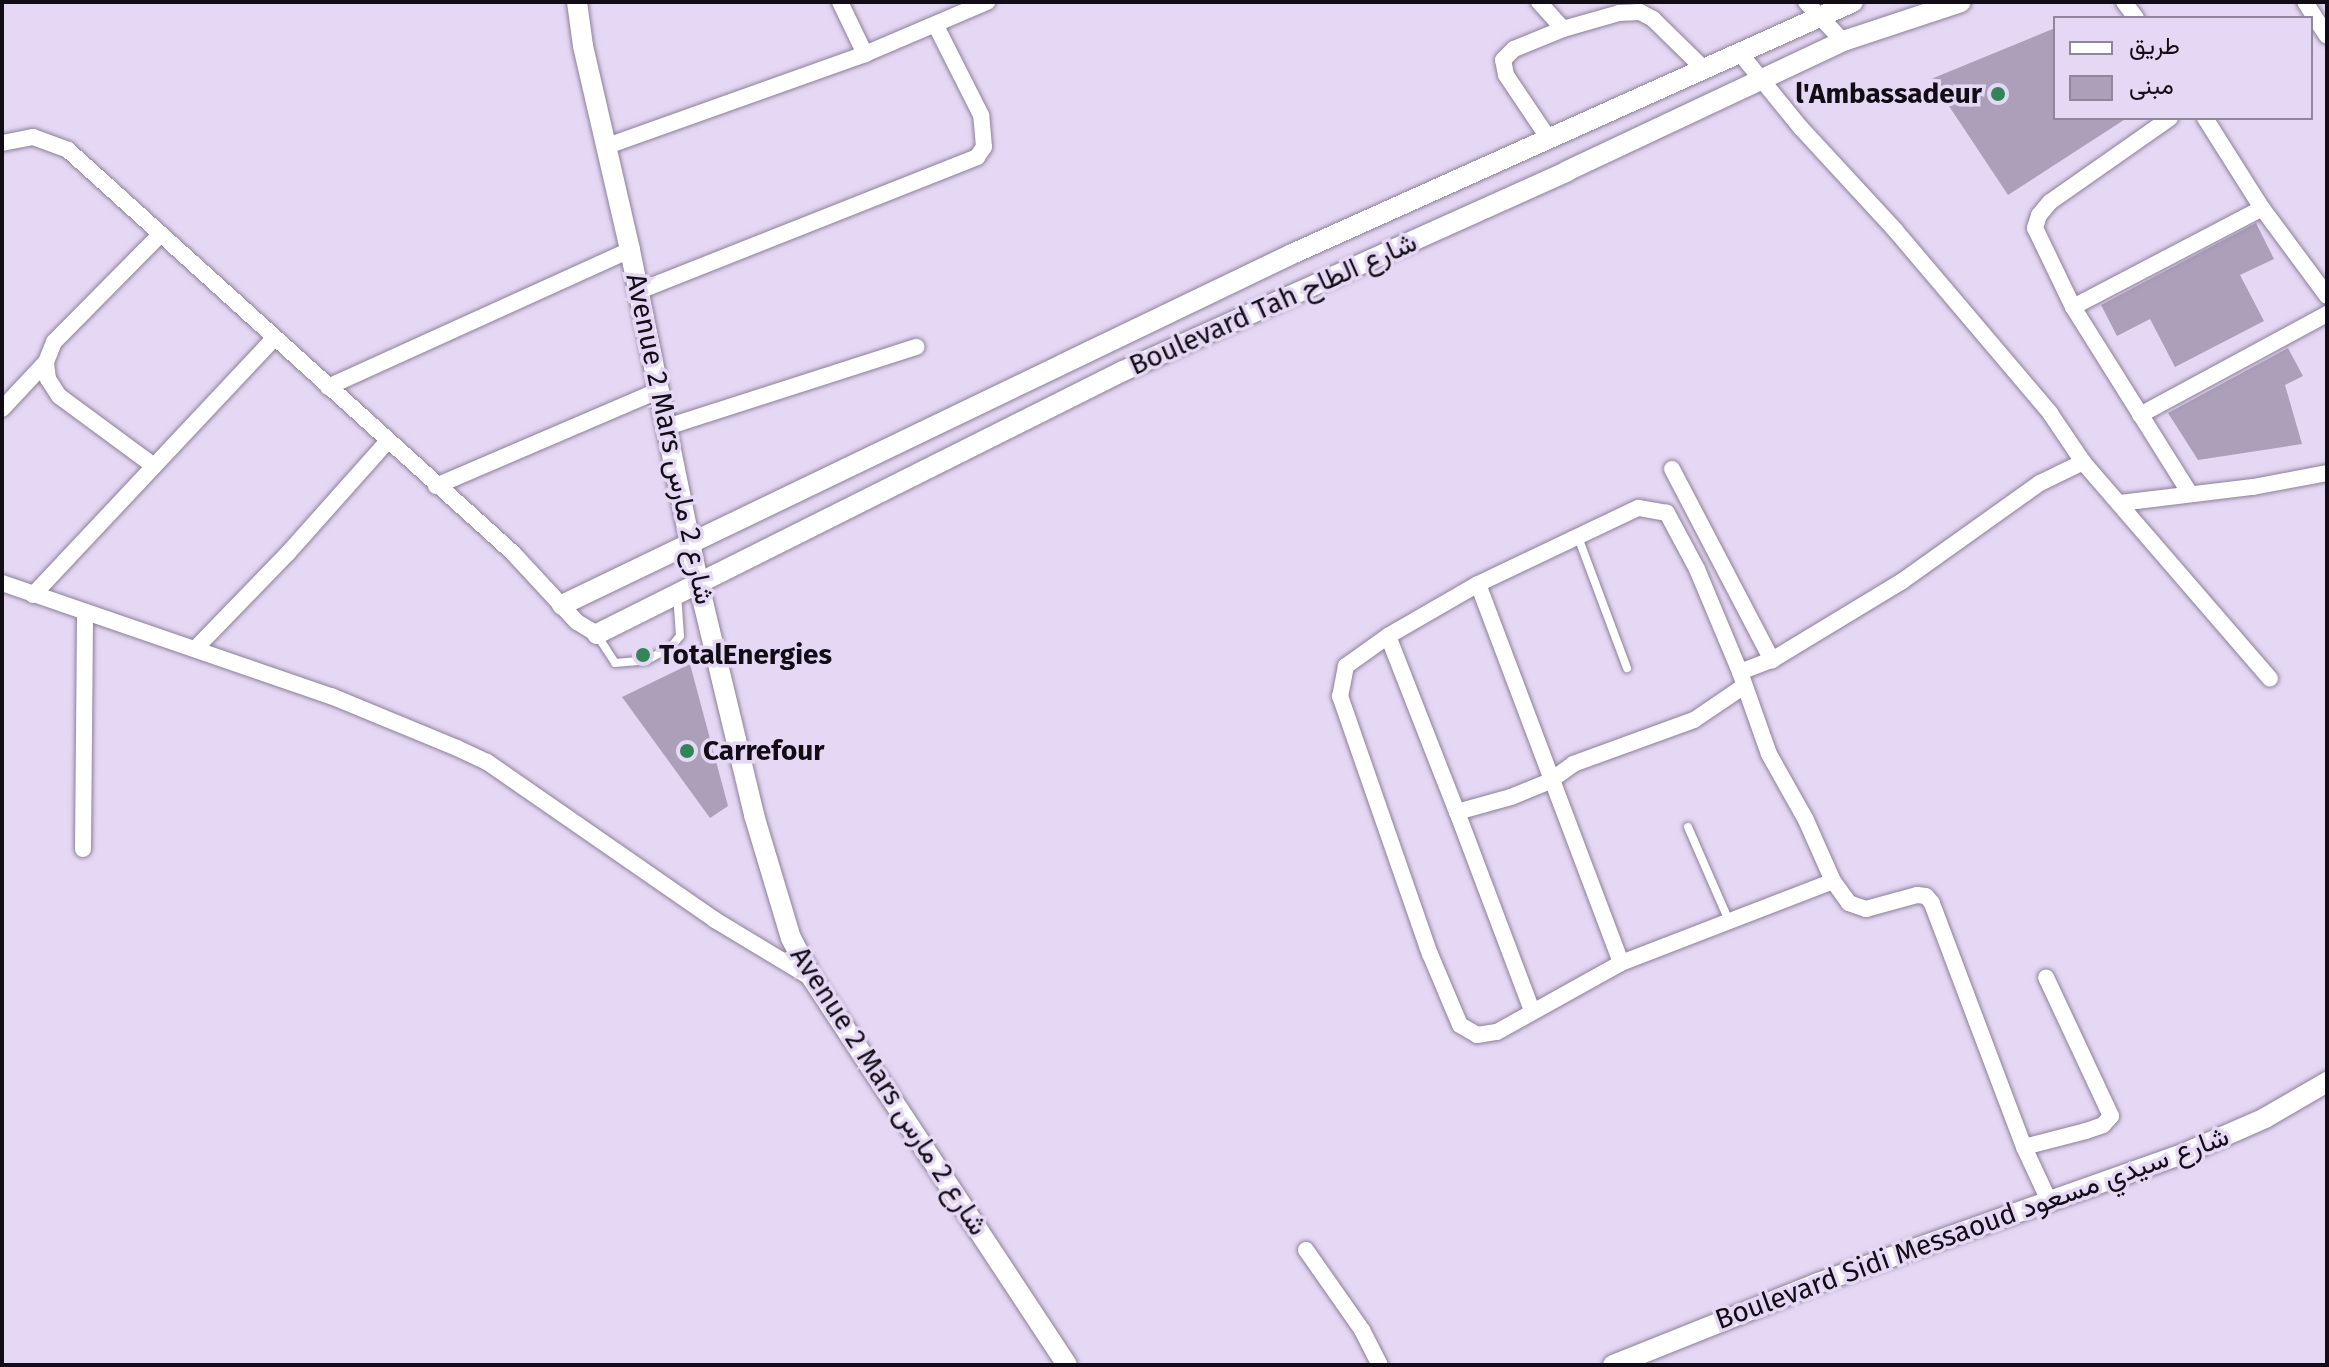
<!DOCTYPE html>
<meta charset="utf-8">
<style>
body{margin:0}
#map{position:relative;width:2329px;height:1367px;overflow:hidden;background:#e5d8f4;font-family:"Fira Sans",Vazirmatn,sans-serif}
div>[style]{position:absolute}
.building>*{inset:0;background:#ab9fba}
.roads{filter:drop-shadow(0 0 2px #8b7f99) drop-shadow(0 0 2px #8b7f99)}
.service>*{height:8px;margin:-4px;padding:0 4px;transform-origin:4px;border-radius:4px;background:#fff}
.minor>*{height:16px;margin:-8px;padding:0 8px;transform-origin:8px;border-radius:8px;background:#fff}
.tertiary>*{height:20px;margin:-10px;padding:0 10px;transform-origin:10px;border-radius:10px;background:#fff}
.dots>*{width:22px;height:22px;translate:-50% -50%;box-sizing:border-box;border:4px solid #e5d8f4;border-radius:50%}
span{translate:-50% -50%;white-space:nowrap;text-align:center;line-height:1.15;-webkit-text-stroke:7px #e5d8f4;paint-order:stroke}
.poi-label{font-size:28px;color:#110c16;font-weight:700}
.right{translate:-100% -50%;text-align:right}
.left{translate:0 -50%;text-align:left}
.street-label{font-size:28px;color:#110c16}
.frame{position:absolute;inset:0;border:4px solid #110c16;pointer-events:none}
.legend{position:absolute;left:2053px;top:16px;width:260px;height:104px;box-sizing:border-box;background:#e5d8f4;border:2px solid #90869b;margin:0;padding:10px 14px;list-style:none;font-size:24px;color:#110c16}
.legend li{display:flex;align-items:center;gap:16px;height:40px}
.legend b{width:40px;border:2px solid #90869b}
</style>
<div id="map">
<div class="building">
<i style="clip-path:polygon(2055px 28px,2055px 118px,2127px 118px,2008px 195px,1931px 79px)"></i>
<i style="clip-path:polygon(2256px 223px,2274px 259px,2240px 275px,2264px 321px,2175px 367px,2150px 319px,2117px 336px,2101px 305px)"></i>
<i style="clip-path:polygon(2288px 348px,2303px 376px,2285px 385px,2302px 444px,2198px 460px,2168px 413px)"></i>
<i style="clip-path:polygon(690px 664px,728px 806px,710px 818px,622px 697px)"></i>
</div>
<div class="roads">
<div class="service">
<i style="left:1578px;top:537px;width:140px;rotate:69.5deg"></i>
<i style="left:597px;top:635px;width:33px;rotate:57deg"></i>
<i style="left:615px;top:663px;width:32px;rotate:-5deg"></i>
<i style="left:647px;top:660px;width:27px;rotate:-28deg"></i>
<i style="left:671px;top:647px;width:14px;rotate:-51deg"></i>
<i style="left:680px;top:636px;width:39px;rotate:-94deg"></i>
<i style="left:1688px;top:827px;width:103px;rotate:66.4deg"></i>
</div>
<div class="minor">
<i style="left:840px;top:2px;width:58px;rotate:64.3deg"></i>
<i style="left:1539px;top:2px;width:36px;rotate:48deg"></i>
<i style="left:1806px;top:2px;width:54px;rotate:46.5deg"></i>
<i style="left:2124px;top:2px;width:20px;rotate:53deg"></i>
<i style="left:2305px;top:2px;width:40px;rotate:57.1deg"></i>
<i style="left:1739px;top:52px;width:98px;rotate:50.8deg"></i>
<i style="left:1801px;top:128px;width:139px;rotate:47.3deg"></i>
<i style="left:1895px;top:230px;width:240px;rotate:49.7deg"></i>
<i style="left:2050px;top:413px;width:59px;rotate:56deg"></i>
<i style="left:2083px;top:462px;width:286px;rotate:49.2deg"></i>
<i style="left:2170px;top:118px;width:146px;rotate:145deg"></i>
<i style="left:2050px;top:202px;width:17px;rotate:130deg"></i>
<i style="left:2039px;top:215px;width:14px;rotate:107deg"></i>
<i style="left:2035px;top:228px;width:88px;rotate:64.3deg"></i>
<i style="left:2073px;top:307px;width:218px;rotate:57.9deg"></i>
<i style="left:2205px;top:118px;width:107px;rotate:57.7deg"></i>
<i style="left:2262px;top:208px;width:109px;rotate:53.5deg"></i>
<i style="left:1549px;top:139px;width:77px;rotate:-123.9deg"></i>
<i style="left:1506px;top:75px;width:15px;rotate:-101deg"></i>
<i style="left:1503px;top:60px;width:16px;rotate:-45deg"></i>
<i style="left:1514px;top:49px;width:53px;rotate:-22.2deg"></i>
<i style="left:1563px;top:29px;width:58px;rotate:-15.9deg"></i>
<i style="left:1619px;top:13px;width:21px;rotate:-3deg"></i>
<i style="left:1640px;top:12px;width:15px;rotate:28deg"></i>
<i style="left:1653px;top:19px;width:71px;rotate:44.4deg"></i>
<i style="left:2px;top:143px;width:32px;rotate:-11deg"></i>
<i style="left:33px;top:137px;width:37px;rotate:20deg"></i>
<i style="left:68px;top:150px;width:600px;rotate:42.16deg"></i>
<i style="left:513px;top:553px;width:94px;rotate:47.2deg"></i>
<i style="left:577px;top:622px;width:23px;rotate:31deg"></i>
<i style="left:607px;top:146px;width:274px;rotate:-19.6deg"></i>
<i style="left:865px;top:54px;width:133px;rotate:-23.1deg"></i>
<i style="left:639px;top:291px;width:364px;rotate:-21.6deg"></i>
<i style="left:977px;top:157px;width:12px;rotate:-55deg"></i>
<i style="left:984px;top:147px;width:32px;rotate:-95deg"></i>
<i style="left:981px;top:115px;width:100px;rotate:-116.8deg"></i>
<i style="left:2073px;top:307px;width:213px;rotate:-27.6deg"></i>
<i style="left:328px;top:387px;width:332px;rotate:-24.4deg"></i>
<i style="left:2px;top:409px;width:64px;rotate:-46.9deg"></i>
<i style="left:2140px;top:415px;width:213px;rotate:-28.4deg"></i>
<i style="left:667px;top:427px;width:262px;rotate:-17.8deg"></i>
<i style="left:154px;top:466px;width:118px;rotate:-143.6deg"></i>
<i style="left:59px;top:396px;width:20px;rotate:-123deg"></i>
<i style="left:48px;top:379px;width:17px;rotate:-97deg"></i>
<i style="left:46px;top:362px;width:22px;rotate:-68deg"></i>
<i style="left:54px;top:342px;width:152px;rotate:-45.3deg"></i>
<i style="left:1672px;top:469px;width:216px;rotate:62.4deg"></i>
<i style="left:436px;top:486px;width:244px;rotate:-23.2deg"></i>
<i style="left:2120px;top:503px;width:134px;rotate:-6.9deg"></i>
<i style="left:2253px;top:487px;width:75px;rotate:-10.7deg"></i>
<i style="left:2px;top:583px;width:348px;rotate:19deg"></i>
<i style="left:331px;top:696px;width:136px;rotate:22.4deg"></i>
<i style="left:457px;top:748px;width:33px;rotate:25deg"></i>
<i style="left:487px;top:762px;width:277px;rotate:34.7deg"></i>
<i style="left:715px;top:920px;width:112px;rotate:31.1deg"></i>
<i style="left:1478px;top:584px;width:405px;rotate:69.3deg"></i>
<i style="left:33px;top:595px;width:352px;rotate:-46.8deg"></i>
<i style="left:1388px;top:636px;width:189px;rotate:68.6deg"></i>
<i style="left:1457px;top:812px;width:56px;rotate:-15.5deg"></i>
<i style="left:1511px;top:797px;width:42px;rotate:-22.3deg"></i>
<i style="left:1550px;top:781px;width:29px;rotate:-36deg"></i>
<i style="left:1573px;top:764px;width:129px;rotate:-20deg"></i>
<i style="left:1694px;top:720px;width:60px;rotate:-34.2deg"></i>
<i style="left:195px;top:649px;width:134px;rotate:-45.9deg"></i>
<i style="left:288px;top:553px;width:149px;rotate:-48.3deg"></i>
<i style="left:1740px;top:672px;width:112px;rotate:-112.7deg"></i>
<i style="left:1697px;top:569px;width:64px;rotate:-118.2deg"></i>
<i style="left:1667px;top:513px;width:29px;rotate:-170deg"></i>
<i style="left:1638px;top:508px;width:177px;rotate:154.6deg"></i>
<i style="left:1478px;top:584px;width:104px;rotate:150deg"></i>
<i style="left:1388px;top:636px;width:52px;rotate:144.5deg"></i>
<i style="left:1346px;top:666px;width:31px;rotate:101deg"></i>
<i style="left:1340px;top:696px;width:273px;rotate:70.8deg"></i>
<i style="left:1430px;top:954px;width:77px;rotate:67.1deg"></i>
<i style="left:1460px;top:1025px;width:20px;rotate:30deg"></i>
<i style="left:1477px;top:1035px;width:20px;rotate:-9deg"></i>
<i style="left:1497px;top:1032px;width:142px;rotate:-29.1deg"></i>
<i style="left:1621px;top:963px;width:227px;rotate:-21.1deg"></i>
<i style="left:1457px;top:812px;width:213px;rotate:69.3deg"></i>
<i style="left:83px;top:849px;width:237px;rotate:-89.5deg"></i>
<i style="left:2024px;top:1147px;width:64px;rotate:-14.5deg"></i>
<i style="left:2086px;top:1131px;width:18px;rotate:-19deg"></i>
<i style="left:2103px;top:1125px;width:12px;rotate:-48deg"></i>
<i style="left:2111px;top:1116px;width:153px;rotate:-115.1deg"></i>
<i style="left:2050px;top:1203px;width:62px;rotate:-114.9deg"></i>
<i style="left:2024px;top:1147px;width:261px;rotate:-110.7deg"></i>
<i style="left:1932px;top:903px;width:9px;rotate:-131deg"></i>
<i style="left:1926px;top:896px;width:9px;rotate:-174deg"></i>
<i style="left:1917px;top:895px;width:53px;rotate:164.6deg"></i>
<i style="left:1866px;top:909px;width:18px;rotate:-161deg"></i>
<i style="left:1849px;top:903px;width:27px;rotate:-126deg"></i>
<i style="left:1833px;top:881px;width:67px;rotate:-113.9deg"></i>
<i style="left:1806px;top:820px;width:76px;rotate:-119.3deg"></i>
<i style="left:1769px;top:754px;width:87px;rotate:-109.5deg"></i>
<i style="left:1740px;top:672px;width:34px;rotate:-21deg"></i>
<i style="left:1772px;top:660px;width:151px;rotate:-31.2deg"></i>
<i style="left:1901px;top:582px;width:171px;rotate:-35.5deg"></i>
<i style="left:2040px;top:483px;width:48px;rotate:-26deg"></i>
<i style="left:1306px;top:1250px;width:98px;rotate:55deg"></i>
<i style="left:1362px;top:1330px;width:39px;rotate:63deg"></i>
</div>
<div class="tertiary">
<i style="left:577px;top:2px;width:44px;rotate:82.2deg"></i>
<i style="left:583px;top:46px;width:209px;rotate:77deg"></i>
<i style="left:630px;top:250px;width:338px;rotate:78.4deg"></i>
<i style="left:698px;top:581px;width:241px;rotate:76.5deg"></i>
<i style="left:754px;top:815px;width:128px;rotate:73.3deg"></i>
<i style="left:791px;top:938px;width:45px;rotate:62.3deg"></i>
<i style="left:812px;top:978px;width:463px;rotate:56.6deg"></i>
<i style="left:562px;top:605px;width:810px;rotate:-25.68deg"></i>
<i style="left:1292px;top:254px;width:615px;rotate:-24.19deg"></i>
<i style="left:597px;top:634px;width:588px;rotate:-26.57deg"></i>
<i style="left:1123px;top:371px;width:487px;rotate:-24.2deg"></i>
<i style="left:1567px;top:171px;width:305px;rotate:-25.2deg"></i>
<i style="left:1843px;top:41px;width:124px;rotate:-18.3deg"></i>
<i style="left:1613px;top:1365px;width:221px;rotate:-21.8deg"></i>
<i style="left:1818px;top:1283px;width:395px;rotate:-19.5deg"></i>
<i style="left:2190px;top:1151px;width:82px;rotate:-23.7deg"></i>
<i style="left:2265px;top:1118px;width:72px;rotate:-30.1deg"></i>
</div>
</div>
<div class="dots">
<i style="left:1998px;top:94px;background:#338557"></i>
<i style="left:643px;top:655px;background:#338557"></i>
<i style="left:687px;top:751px;background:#338557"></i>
</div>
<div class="poi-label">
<span class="right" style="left:1982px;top:94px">l'Ambassadeur</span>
<span class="left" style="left:659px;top:655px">TotalEnergies</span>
<span class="left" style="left:703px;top:751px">Carrefour</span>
</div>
<div class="street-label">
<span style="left:1273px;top:304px;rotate:-24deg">Boulevard Tah شارع الطاح</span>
<span style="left:670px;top:439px;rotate:78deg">Avenue 2 Mars شارع 2 مارس</span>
<span style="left:889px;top:1091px;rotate:57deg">Avenue 2 Mars شارع 2 مارس</span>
<span style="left:1972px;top:1228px;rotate:-20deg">Boulevard Sidi Messaoud شارع سيدي مسعود</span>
</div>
<div class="frame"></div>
<ul class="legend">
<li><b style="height:10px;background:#fff"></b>طريق</li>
<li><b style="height:22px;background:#ab9fba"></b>مبنى</li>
</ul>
</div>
